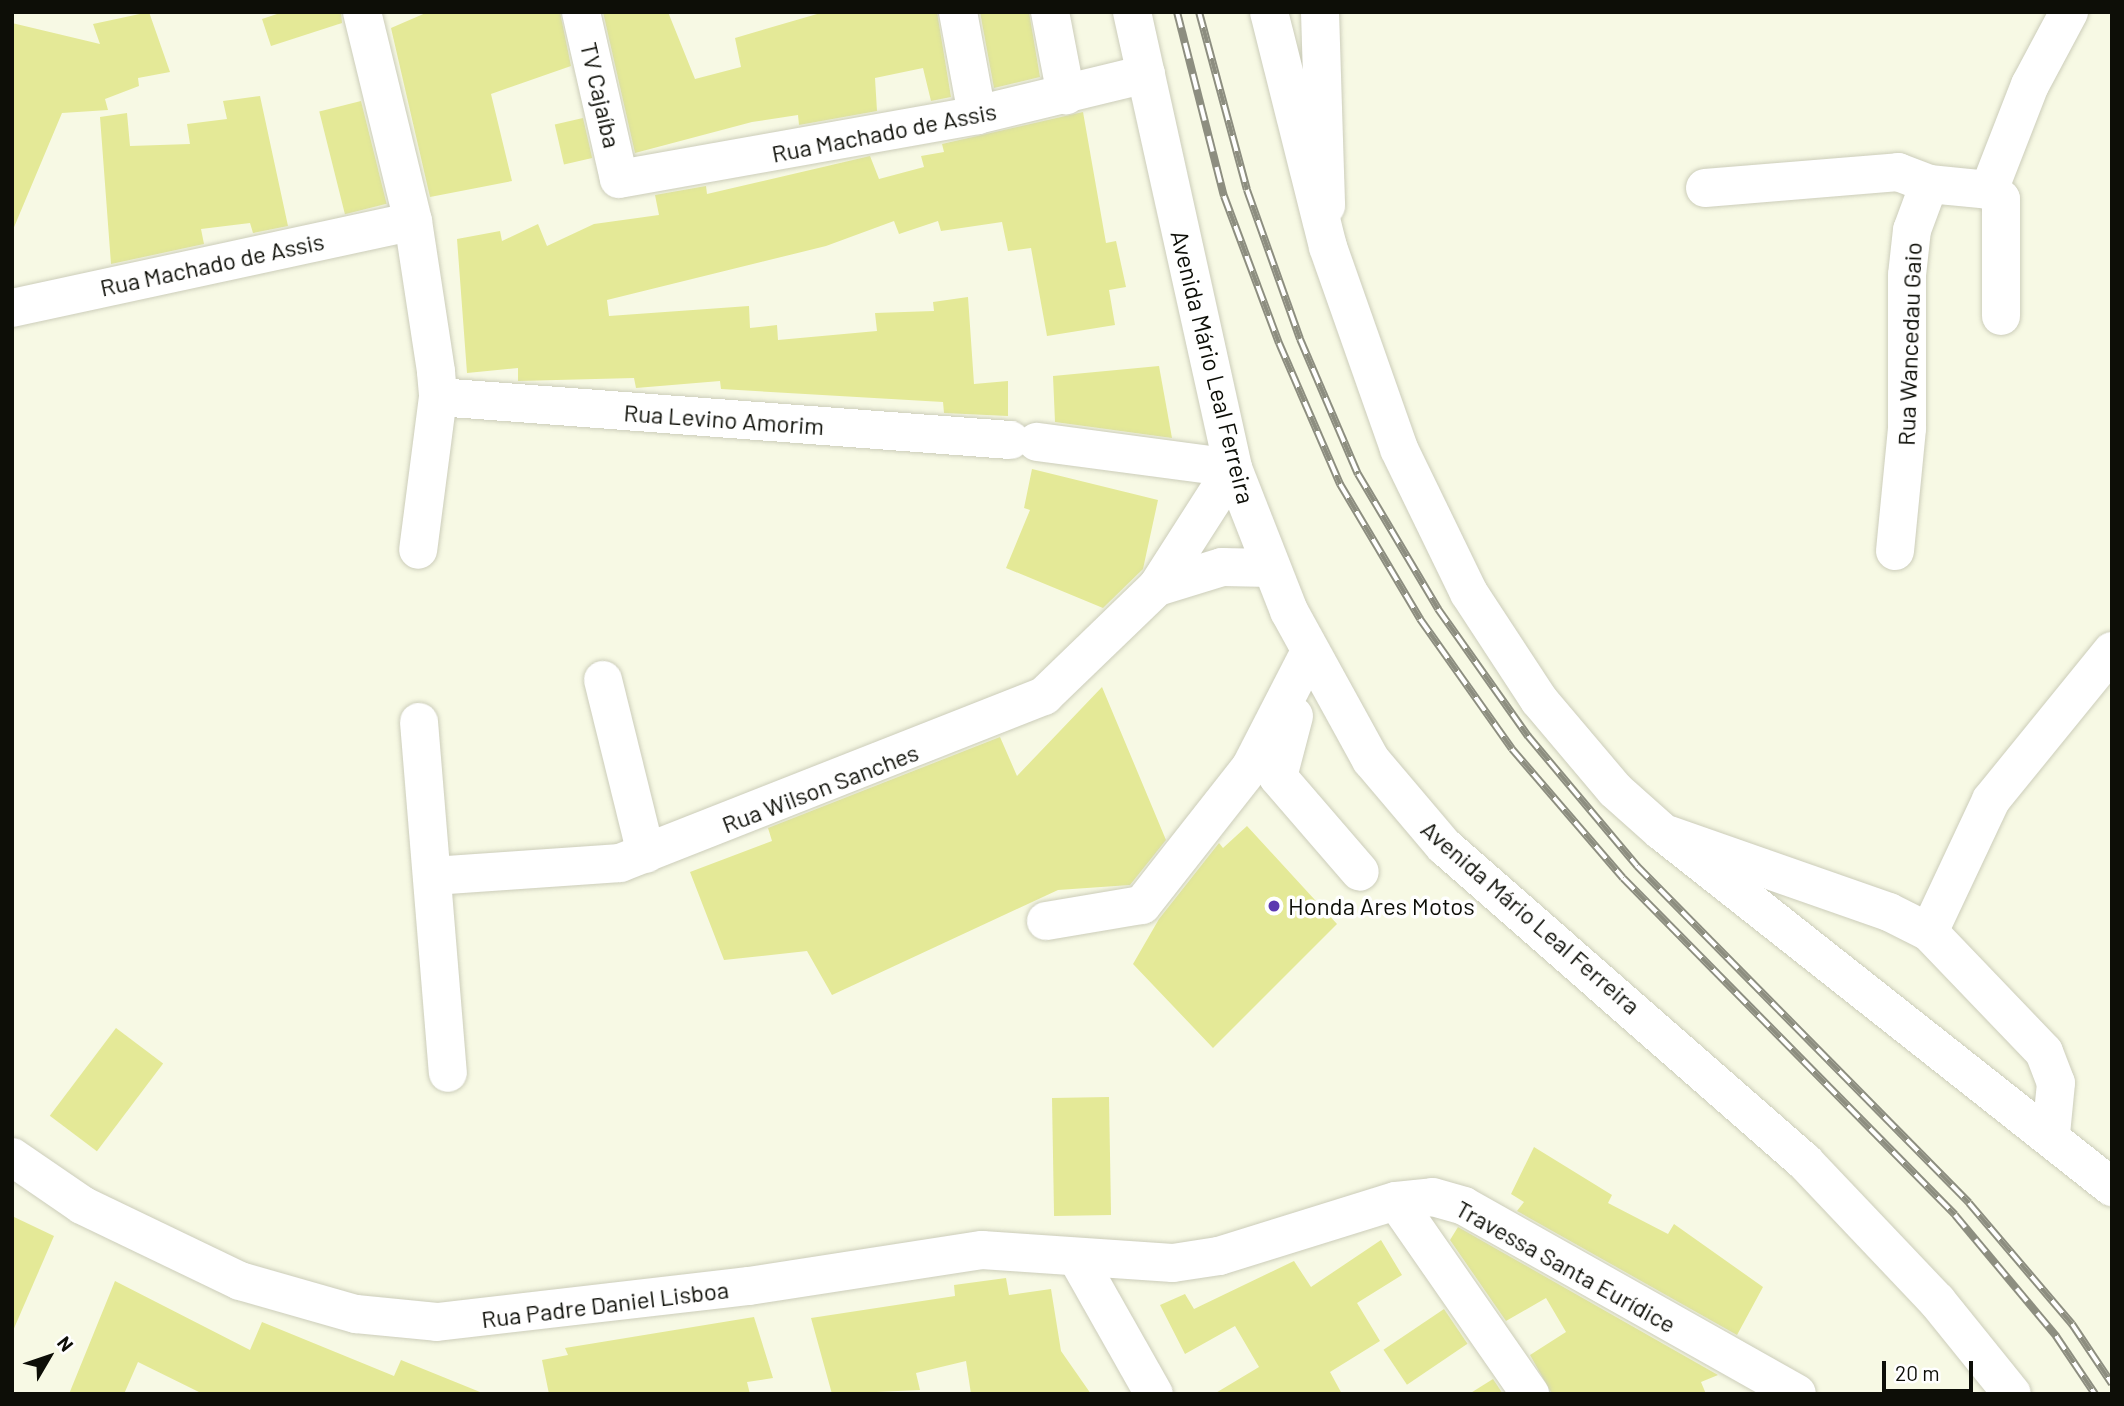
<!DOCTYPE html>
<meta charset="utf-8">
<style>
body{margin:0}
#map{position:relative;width:2124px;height:1406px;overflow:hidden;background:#f7f9e4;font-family:Barlow,sans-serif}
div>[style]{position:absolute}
.building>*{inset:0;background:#e4e997;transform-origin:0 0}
.roads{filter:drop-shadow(0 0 2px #cccdba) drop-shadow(0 0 2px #cccdba)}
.minor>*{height:38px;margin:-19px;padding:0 19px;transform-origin:19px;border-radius:19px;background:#fff}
.highway>*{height:38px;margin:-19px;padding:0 19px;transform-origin:19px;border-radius:19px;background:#fff}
.rail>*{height:8px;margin-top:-4px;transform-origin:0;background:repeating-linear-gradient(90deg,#fff 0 16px,#8d8e80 0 32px);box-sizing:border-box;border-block:2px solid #8d8e80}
.dots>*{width:19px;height:19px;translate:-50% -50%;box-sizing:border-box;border:4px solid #fff;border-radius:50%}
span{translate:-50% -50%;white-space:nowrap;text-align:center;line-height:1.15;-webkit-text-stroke:7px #fff;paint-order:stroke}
.street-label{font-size:24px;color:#0d0e07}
.poi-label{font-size:24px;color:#0d0e07}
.left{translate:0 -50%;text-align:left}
.frame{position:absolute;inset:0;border:14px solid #0d0e07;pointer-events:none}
.north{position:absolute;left:14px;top:1322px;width:70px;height:70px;-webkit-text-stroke:5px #fff;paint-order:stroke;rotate:51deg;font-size:19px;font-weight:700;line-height:28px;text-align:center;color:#0d0e07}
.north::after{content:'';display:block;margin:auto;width:24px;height:32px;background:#0d0e07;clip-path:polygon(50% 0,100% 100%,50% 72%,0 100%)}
.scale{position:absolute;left:1882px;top:1361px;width:91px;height:32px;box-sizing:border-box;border:4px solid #0d0e07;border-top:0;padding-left:9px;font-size:21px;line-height:24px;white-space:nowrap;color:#0d0e07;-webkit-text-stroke:5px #fff;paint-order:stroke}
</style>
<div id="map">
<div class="building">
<i style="clip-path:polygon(149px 12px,170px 72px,138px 78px,139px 86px,105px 99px,108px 110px,62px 113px,12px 232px,12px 23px,100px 44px,93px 24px)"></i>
<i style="clip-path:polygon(283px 12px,341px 12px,342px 23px,271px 46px,262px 19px)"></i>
<i style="clip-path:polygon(428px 12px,560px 12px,571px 66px,491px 94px,512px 181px,430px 197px,391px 28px)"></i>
<i style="clip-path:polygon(603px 12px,668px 12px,695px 79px,741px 67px,735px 38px,824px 12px,937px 12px,951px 97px,931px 101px,923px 68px,875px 78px,877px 111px,799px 125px,798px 115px,752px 122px,635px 153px)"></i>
<i style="clip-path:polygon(980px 12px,1029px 12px,1040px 77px,994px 88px)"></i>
<i style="clip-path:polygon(260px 96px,288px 226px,253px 233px,250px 223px,201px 229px,204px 244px,111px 264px,100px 117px,127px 113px,130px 146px,190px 144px,187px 124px,227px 119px,223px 101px)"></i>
<i style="left:361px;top:101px;width:106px;height:43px;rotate:76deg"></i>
<i style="clip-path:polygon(1083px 112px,1106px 243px,1116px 241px,1126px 287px,1109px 290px,1115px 325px,1047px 336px,1031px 248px,1008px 251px,1002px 222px,941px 231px,938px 221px,899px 234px,894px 221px,826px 246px,607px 300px,609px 316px,749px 306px,750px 328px,777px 325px,778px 340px,877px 331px,875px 313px,934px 311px,933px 302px,968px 297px,974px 384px,1008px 381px,1008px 416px,944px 413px,943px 402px,721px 389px,720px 381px,636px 388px,634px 378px,518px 381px,518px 368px,467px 373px,457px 239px,500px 231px,502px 241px,538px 224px,547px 246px,594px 224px,659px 215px,655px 195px,706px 186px,707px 194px,870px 156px,879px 179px,924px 167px,921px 156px,944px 152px,942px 144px)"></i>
<i style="left:583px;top:118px;width:41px;height:29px;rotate:77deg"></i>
<i style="clip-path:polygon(1159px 366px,1172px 438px,1055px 422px,1053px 376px)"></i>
<i style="clip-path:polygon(1032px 469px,1158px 500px,1143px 569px,1103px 608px,1006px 568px,1030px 510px,1024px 508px)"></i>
<i style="clip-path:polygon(1102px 687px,1166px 840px,1130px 885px,1058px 890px,832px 995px,807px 951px,724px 960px,690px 872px,772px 841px,768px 828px,1000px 737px,1017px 776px)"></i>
<i style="clip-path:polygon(1247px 826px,1337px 924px,1213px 1048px,1133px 964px,1159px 919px,1219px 843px,1223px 848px)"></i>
<i style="left:116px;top:1028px;width:59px;height:110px;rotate:37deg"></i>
<i style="left:1109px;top:1097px;width:118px;height:57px;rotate:89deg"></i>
<i style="clip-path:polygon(1534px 1147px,1612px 1195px,1608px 1203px,1668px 1234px,1674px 1224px,1763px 1287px,1737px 1335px,1517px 1211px,1524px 1202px,1511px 1194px)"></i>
<i style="clip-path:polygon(12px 1216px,54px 1236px,12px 1333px)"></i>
<i style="clip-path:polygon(1458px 1227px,1718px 1375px,1701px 1382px,1706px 1394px,1552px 1394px,1530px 1355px,1566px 1332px,1546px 1298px,1506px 1321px,1450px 1240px)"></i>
<i style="clip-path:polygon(1381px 1240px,1402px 1275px,1357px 1303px,1380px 1341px,1330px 1372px,1342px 1394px,1214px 1394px,1259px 1367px,1235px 1326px,1185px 1354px,1160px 1305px,1185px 1294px,1194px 1309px,1294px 1261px,1311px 1287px)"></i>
<i style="clip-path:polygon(1006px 1278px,1009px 1295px,1051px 1289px,1061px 1351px,1091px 1394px,971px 1394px,966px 1361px,916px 1373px,920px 1390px,832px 1394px,811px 1318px,955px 1296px,954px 1285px)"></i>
<i style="clip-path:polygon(115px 1281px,250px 1350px,262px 1322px,394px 1376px,401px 1360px,485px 1394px,203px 1394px,138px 1362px,124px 1394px,69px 1394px)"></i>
<i style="left:1444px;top:1309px;width:42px;height:73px;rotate:56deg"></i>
<i style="clip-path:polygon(754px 1317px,773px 1378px,747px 1382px,750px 1394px,549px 1394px,542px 1360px,568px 1355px,565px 1348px)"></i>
<i style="clip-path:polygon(1493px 1379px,1503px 1394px,1469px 1394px)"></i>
</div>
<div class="roads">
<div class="minor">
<i style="left:362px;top:12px;width:215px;rotate:76.3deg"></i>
<i style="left:413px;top:221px;width:153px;rotate:81.3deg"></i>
<i style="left:436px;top:372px;width:25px;rotate:85deg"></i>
<i style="left:438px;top:397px;width:154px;rotate:97.4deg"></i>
<i style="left:581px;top:12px;width:171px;rotate:77.2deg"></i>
<i style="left:619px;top:179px;width:364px;rotate:-10.1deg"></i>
<i style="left:977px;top:115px;width:174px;rotate:-13.6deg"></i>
<i style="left:958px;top:12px;width:105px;rotate:79.5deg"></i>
<i style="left:1050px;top:12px;width:85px;rotate:79.1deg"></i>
<i style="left:1320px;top:12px;width:194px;rotate:88.2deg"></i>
<i style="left:1705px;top:188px;width:194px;rotate:-4.7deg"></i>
<i style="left:1898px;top:172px;width:33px;rotate:21deg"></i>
<i style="left:1929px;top:184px;width:60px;rotate:5.7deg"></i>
<i style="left:1989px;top:190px;width:113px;rotate:-68.7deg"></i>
<i style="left:2030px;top:85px;width:83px;rotate:-61.9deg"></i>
<i style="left:1989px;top:190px;width:15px;rotate:37deg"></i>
<i style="left:2001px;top:199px;width:117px;rotate:90deg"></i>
<i style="left:12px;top:308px;width:410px;rotate:-12.2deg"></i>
<i style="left:438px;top:397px;width:574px;rotate:4.3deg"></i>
<i style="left:1895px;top:551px;width:124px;rotate:-84.4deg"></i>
<i style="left:1907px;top:428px;width:153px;rotate:-90deg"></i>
<i style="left:1907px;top:275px;width:45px;rotate:-83.7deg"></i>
<i style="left:1912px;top:230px;width:49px;rotate:-69.7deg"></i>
<i style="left:1157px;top:587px;width:68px;rotate:-17.1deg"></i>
<i style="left:1222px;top:567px;width:49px;rotate:1.2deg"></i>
<i style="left:603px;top:680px;width:179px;rotate:76.1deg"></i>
<i style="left:1294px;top:716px;width:63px;rotate:104.7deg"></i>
<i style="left:1278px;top:777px;width:125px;rotate:49.2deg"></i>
<i style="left:419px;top:722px;width:352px;rotate:85.3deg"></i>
<i style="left:1669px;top:835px;width:233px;rotate:19.3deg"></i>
<i style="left:1889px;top:912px;width:45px;rotate:26.6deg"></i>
<i style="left:1929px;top:932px;width:166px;rotate:46.2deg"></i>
<i style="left:2044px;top:1052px;width:33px;rotate:69deg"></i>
<i style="left:2056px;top:1083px;width:51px;rotate:95.6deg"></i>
<i style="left:434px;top:876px;width:186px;rotate:-4deg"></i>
<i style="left:620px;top:863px;width:456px;rotate:-21.5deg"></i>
<i style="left:1044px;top:696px;width:157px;rotate:-44deg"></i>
<i style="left:1157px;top:587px;width:141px;rotate:-57.4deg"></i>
<i style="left:1233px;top:468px;width:198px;rotate:-172.4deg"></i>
<i style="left:1046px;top:921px;width:97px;rotate:-9.5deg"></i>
<i style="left:1142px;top:905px;width:174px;rotate:-51.8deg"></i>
<i style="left:1250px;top:768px;width:129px;rotate:-62.8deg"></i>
<i style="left:1929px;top:932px;width:146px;rotate:-64.8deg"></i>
<i style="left:1991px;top:800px;width:192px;rotate:-50.9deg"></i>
<i style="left:12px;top:1157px;width:85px;rotate:34.4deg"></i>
<i style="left:82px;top:1205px;width:175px;rotate:25.7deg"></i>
<i style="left:240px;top:1281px;width:121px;rotate:15.9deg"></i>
<i style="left:356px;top:1314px;width:81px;rotate:5.6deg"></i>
<i style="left:437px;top:1322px;width:314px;rotate:-6.6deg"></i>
<i style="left:749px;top:1286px;width:236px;rotate:-8.8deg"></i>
<i style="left:982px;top:1250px;width:191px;rotate:3.9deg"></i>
<i style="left:1173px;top:1263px;width:47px;rotate:-8.7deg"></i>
<i style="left:1219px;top:1256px;width:185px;rotate:-17.3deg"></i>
<i style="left:1396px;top:1201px;width:37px;rotate:-6deg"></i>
<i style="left:1433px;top:1197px;width:32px;rotate:16deg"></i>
<i style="left:1464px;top:1206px;width:382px;rotate:29.4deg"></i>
<i style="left:1396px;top:1201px;width:235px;rotate:55.2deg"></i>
<i style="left:1077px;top:1258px;width:156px;rotate:60.5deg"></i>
</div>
<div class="highway">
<i style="left:1132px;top:12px;width:467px;rotate:77.5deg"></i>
<i style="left:1233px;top:468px;width:154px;rotate:68.6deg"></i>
<i style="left:1289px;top:611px;width:170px;rotate:61.2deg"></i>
<i style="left:1371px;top:760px;width:113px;rotate:49.7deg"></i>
<i style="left:1444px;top:846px;width:480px;rotate:41.2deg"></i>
<i style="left:1805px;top:1162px;width:192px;rotate:46.5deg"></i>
<i style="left:1937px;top:1301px;width:119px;rotate:51.1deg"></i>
<i style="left:1269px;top:12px;width:242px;rotate:75.9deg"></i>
<i style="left:1328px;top:247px;width:214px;rotate:70.6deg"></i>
<i style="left:1399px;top:449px;width:160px;rotate:64.1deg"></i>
<i style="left:1469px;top:593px;width:128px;rotate:56.8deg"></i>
<i style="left:1539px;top:700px;width:118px;rotate:49.8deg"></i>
<i style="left:1615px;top:790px;width:62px;rotate:41.7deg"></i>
<i style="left:1661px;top:831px;width:575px;rotate:38.29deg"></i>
</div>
</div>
<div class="rail">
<i style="left:1177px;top:12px;width:190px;rotate:75.7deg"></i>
<i style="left:1224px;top:196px;width:157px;rotate:69.5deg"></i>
<i style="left:1279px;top:343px;width:154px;rotate:66.6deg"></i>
<i style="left:1340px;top:484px;width:157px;rotate:59.3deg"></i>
<i style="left:1420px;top:619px;width:159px;rotate:54.7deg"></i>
<i style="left:1512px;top:749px;width:170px;rotate:49.3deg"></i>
<i style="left:1623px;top:878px;width:473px;rotate:45.4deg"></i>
<i style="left:1955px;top:1215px;width:158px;rotate:50.1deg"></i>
<i style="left:2056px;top:1336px;width:70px;rotate:56.1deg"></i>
<i style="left:1199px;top:12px;width:184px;rotate:74.9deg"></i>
<i style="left:1247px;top:190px;width:158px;rotate:70.4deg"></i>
<i style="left:1300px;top:339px;width:147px;rotate:66.8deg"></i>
<i style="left:1358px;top:474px;width:157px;rotate:59.3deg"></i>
<i style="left:1438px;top:609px;width:156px;rotate:54.7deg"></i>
<i style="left:1528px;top:736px;width:170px;rotate:50deg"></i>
<i style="left:1637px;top:866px;width:473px;rotate:45.4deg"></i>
<i style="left:1969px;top:1203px;width:159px;rotate:49.6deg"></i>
<i style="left:2072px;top:1324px;width:72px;rotate:56.3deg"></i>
</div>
<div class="dots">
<i style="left:1274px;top:906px;background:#5b38b0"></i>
</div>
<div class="street-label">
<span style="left:601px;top:95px;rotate:77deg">TV Cajaíba</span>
<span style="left:884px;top:132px;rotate:-11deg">Rua Machado de Assis</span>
<span style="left:212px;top:264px;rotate:-12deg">Rua Machado de Assis</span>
<span style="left:1909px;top:344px;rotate:-88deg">Rua Wancedau Gaio</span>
<span style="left:1213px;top:367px;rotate:76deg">Avenida Mário Leal Ferreira</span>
<span style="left:724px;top:419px;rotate:4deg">Rua Levino Amorim</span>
<span style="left:820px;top:788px;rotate:-21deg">Rua Wilson Sanches</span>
<span style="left:1531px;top:917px;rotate:41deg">Avenida Mário Leal Ferreira</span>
<span style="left:1566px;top:1266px;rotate:29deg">Travessa Santa Eurídice</span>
<span style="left:605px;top:1304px;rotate:-7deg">Rua Padre Daniel Lisboa</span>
</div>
<div class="poi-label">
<span class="left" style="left:1288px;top:906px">Honda Ares Motos</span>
</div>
<div class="frame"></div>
<div class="north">N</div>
<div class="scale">20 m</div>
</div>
